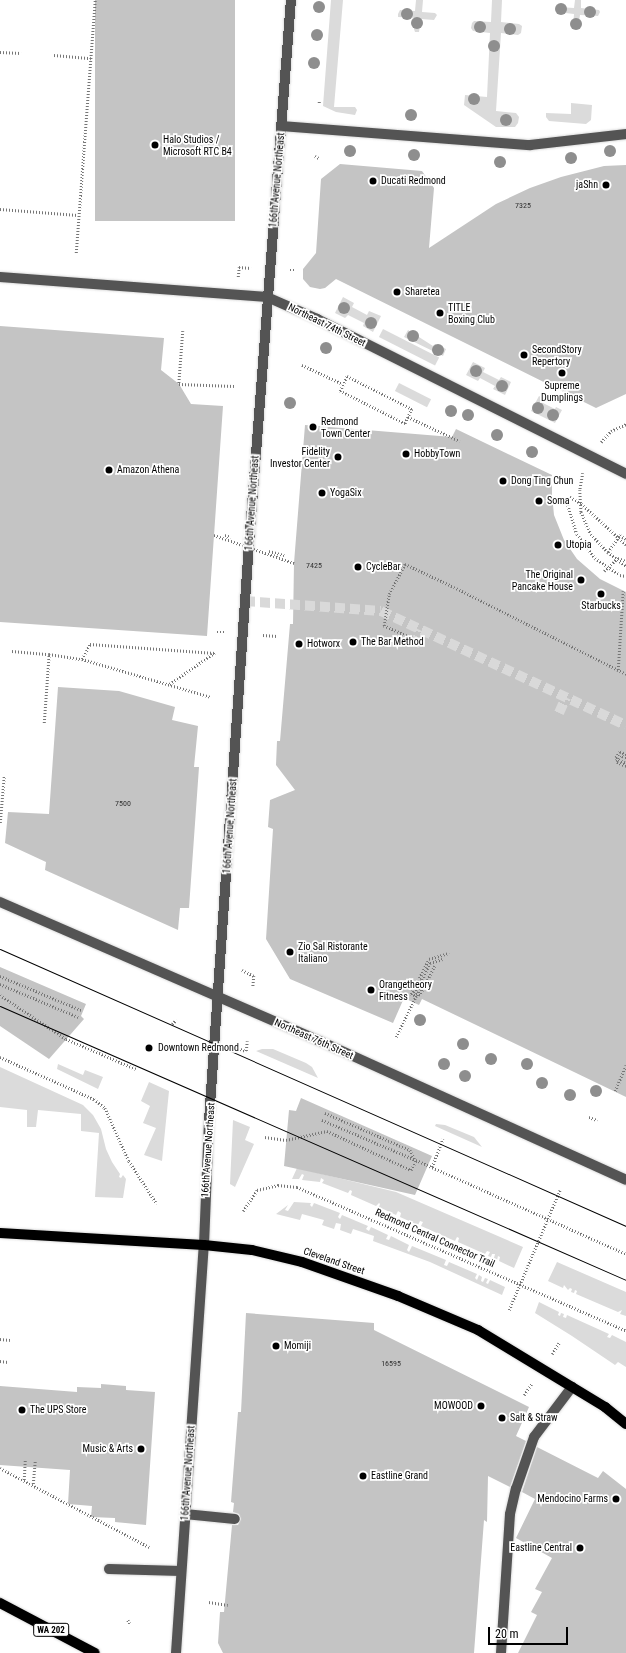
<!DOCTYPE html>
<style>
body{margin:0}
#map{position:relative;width:626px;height:1653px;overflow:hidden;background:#fff;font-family:"Roboto Condensed",sans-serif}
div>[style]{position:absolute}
.green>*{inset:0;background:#dbdbdb;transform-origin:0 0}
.building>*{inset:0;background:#c4c4c4;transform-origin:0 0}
.minor-tunnel>*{height:10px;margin-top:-5px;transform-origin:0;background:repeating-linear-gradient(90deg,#d9d9d9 0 10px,transparent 0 15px)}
.path>*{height:2.5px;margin-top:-1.25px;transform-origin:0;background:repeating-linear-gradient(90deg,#767676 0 1px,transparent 0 3px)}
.roads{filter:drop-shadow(0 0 1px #dbdbdb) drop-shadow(0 0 1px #dbdbdb)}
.minor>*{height:10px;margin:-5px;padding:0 5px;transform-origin:5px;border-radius:5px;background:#545454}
.major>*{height:10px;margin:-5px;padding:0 5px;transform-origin:5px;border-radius:5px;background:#000}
.tram>*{height:1px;margin:-0.5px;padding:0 0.5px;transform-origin:0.5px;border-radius:0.5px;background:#000}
.path-bridge>*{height:2.5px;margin-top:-1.25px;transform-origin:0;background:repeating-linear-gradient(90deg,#767676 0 1px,transparent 0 3px)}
.trees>*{width:12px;height:12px;margin:-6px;border-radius:50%;background:#8e8e8e}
.dots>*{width:11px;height:11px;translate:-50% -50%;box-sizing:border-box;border:2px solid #fff;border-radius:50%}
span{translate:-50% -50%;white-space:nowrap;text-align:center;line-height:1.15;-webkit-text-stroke:3.5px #fff;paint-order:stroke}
.number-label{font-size:8px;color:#313131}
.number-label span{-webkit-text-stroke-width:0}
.shield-label span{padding:1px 3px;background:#fff;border:1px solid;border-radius:3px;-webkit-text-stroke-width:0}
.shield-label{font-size:9px;color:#000;font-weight:700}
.poi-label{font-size:10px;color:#000}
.left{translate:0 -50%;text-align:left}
.right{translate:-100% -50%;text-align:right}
.street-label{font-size:10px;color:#000}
.scale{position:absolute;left:488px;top:1627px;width:80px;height:18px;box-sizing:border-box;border:2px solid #000;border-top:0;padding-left:5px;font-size:12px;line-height:14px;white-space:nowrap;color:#000;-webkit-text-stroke:3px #fff;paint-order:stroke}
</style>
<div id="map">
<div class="green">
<i style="clip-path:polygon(331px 0,343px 0,334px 107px,355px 107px,357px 110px,355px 115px,336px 112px,323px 106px)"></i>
<i style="clip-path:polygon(416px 0,423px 0,422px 12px,435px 13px,437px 15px,434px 20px,421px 19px,419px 32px,415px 32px,414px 29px,415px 18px,398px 17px,398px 14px,400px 10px,415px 11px)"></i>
<i style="clip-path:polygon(492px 0,502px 0,501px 22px,519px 24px,522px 26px,521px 33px,518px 35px,501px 33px,496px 111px,516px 113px,519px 117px,518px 123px,515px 127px,496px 127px,464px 105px,465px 95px,487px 97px,490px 33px,473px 31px,471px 28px,472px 23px,474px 21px,491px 22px)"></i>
<i style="clip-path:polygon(575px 0,581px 0,581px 8px,599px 10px,600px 12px,598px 16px,580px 15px,578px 28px,577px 30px,573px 28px,574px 14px,557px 12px,556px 10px,558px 7px,574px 8px)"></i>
<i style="clip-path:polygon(571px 103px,592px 105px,591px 120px,586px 124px,549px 121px,546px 117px,546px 113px,571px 114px)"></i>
<i style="clip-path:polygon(343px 297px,354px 303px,352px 307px,367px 315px,369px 311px,381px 316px,373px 332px,363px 326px,364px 323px,348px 315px,345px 318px,335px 313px)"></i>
<i style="left:383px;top:329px;width:63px;height:9px;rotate:27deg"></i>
<i style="clip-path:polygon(408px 330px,433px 346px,435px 344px,446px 349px,443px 356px,404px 337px)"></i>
<i style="clip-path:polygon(473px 362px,485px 368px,483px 372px,499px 380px,501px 377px,511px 382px,505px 395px,493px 389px,495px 386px,480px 378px,478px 381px,466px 375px)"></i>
<i style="left:399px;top:383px;width:36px;height:9px;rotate:27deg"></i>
<i style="clip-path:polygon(539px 396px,543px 398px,541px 402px,555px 409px,556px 407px,562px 410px,555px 423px,531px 411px)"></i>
<i style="clip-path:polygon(262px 1049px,273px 1049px,306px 1063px,312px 1067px,318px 1078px,256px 1051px)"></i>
<i style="clip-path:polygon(58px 1064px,83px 1075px,85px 1070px,103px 1077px,98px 1089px,57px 1069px)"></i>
<i style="clip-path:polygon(0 1067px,83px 1105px,93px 1115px,101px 1129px,106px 1149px,112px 1162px,120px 1174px,119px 1177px,121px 1178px,123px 1175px,126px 1179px,123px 1198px,95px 1197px,99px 1133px,81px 1131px,81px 1114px,38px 1110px,36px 1127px,27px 1127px,27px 1110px,0 1107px)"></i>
<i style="clip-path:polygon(149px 1082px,169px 1091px,162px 1161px,144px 1155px,156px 1128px,143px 1123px,150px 1106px,141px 1101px)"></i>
<i style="clip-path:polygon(233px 1120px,250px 1127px,245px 1140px,254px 1144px,235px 1187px,230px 1184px)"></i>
<i style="clip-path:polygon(436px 1124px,445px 1125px,474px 1137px,482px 1147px,435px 1126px)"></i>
<i style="clip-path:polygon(297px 1168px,396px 1192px,523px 1247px,514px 1268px,499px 1261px,500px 1257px,498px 1256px,497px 1260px,494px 1258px,495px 1254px,492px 1254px,491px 1257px,488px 1256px,490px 1252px,487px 1251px,485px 1254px,458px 1242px,459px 1238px,457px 1237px,455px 1241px,421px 1226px,423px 1222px,420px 1221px,418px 1225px,400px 1217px,401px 1213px,398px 1211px,396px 1215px,379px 1207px,380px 1204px,379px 1203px,376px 1206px,351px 1195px,352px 1191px,350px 1190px,348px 1193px,322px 1183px,324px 1180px,321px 1178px,320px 1182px,302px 1180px,304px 1175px,302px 1174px,299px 1179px,292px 1179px)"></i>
<i style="clip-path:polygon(294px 1202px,311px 1203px,310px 1205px,312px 1207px,314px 1203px,340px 1213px,338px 1217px,340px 1219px,342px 1215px,368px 1226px,366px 1229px,369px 1231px,371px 1227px,388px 1235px,386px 1239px,389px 1240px,391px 1236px,409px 1245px,407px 1250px,409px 1252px,412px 1246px,446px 1260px,444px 1265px,447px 1266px,449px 1262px,477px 1274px,475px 1278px,477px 1280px,479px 1275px,482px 1277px,481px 1281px,483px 1282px,485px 1278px,488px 1279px,486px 1283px,488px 1284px,490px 1280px,505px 1287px,502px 1295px,430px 1262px,373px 1241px,374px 1236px,353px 1229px,351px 1234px,340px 1230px,341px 1224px,336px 1223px,334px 1229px,322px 1225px,324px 1220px,302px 1214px,300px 1220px,276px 1214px,288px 1205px,285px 1210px,288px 1211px)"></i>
<i style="clip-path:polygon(557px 1262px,626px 1292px,626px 1316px,620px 1314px,622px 1310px,618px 1312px,576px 1294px,577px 1291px,575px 1290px,574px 1293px,571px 1292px,572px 1289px,570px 1288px,568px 1290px,564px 1285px,563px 1288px,548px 1281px)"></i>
<i style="clip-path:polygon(539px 1302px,559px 1312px,558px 1315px,560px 1316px,561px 1313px,564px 1314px,563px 1317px,566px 1318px,567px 1315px,609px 1334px,607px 1337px,610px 1338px,612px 1335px,626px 1342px,626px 1367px,618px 1362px,615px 1365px,572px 1336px,535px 1313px)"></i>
</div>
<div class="building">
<i style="left:95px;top:0;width:140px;height:221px"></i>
<i style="clip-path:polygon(340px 164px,422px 171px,434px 188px,429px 248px,496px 204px,530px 188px,561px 177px,604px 166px,626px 165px,626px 394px,596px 408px,336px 279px,325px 288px,320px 289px,310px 287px,303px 279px,303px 269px,316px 253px,321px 179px)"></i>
<i style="clip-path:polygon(0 326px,164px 338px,161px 370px,179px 384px,191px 404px,223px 406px,207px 636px,0 622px)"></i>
<i style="clip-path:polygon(305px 425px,452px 437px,456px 429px,552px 475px,552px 495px,554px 515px,564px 540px,577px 559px,600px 579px,626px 592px,626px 1097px,422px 999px,419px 1005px,404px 998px,393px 1023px,290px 979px,266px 939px,273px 829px,268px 827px,270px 800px,295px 790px,276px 765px,277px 741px,280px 741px,290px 624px,293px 624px,294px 563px)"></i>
<i style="clip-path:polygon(58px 687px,119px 691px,175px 707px,172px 720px,198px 726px,194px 767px,199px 767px,189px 908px,180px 908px,178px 930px,45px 870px,46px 862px,5px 843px,8px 812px,49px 814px)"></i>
<i style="clip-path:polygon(0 967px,86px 1004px,81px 1016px,84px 1019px,49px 1059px,0 1026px)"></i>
<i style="clip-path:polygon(301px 1098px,432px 1156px,415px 1195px,284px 1166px,289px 1110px,296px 1111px)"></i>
<i style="clip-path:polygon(246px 1313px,374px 1323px,374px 1330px,529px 1407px,516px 1436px,526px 1441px,510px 1487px,488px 1476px,487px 1522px,484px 1520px,474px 1653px,223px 1653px,218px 1643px,220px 1612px,224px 1612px,232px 1525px,238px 1525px,241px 1519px,239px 1514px,233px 1512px,234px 1503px,231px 1502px,238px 1412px,241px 1412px)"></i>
<i style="clip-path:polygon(101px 1384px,126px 1386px,126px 1390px,155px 1392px,146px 1525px,115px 1522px,115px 1518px,91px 1517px,92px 1506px,68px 1504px,70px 1470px,0 1465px,0 1386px,77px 1392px,77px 1387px,101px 1388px)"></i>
<i style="clip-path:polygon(537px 1447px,598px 1478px,603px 1471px,626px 1489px,626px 1653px,518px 1653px,537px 1615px,531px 1612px,542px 1592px,535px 1589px,552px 1558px,516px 1538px,535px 1499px,522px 1492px)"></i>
</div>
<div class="minor-tunnel">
<i style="left:245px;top:601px;width:136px;rotate:4.2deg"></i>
<i style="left:381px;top:611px;width:270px;rotate:25deg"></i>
<i style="left:414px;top:646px;width:17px;rotate:-66deg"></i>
<i style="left:559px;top:713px;width:17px;rotate:-66deg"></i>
</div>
<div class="path">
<i style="left:0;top:52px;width:21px;rotate:3deg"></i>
<i style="left:54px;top:55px;width:37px;rotate:5deg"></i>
<i style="left:319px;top:103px;width:3px;rotate:-90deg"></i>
<i style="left:315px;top:156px;width:4px;rotate:27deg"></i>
<i style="left:0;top:209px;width:78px;rotate:4.4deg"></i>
<i style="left:76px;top:253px;width:254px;rotate:-85.7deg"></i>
<i style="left:290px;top:270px;width:6px"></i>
<i style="left:238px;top:277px;width:10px;rotate:-84deg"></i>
<i style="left:239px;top:267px;width:12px;rotate:5deg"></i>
<i style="left:183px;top:331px;width:53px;rotate:94.3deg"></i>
<i style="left:179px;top:384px;width:55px;rotate:2.1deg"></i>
<i style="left:302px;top:365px;width:45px;rotate:24.9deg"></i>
<i style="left:347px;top:376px;width:73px;rotate:26.9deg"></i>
<i style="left:412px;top:409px;width:17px;rotate:115deg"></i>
<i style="left:405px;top:424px;width:73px;rotate:-153.1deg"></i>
<i style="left:340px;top:391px;width:17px;rotate:-65deg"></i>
<i style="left:408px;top:417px;width:57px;rotate:24.8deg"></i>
<i style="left:601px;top:442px;width:15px;rotate:-48deg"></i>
<i style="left:611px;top:431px;width:17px;rotate:-25deg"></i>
<i style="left:583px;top:473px;width:17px;rotate:100deg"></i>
<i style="left:580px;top:490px;width:22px;rotate:87deg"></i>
<i style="left:581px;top:512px;width:24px;rotate:66deg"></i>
<i style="left:591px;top:534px;width:25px;rotate:47deg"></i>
<i style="left:608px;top:552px;width:21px;rotate:-55deg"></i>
<i style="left:620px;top:535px;width:7px;rotate:34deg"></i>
<i style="left:225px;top:535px;width:6px;rotate:18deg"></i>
<i style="left:626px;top:545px;width:61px;rotate:-137.7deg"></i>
<i style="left:581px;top:504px;width:14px;rotate:-150deg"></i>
<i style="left:569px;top:497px;width:8px;rotate:97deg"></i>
<i style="left:568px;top:505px;width:30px;rotate:73deg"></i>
<i style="left:577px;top:534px;width:30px;rotate:53deg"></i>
<i style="left:595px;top:558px;width:30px;rotate:34deg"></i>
<i style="left:620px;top:575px;width:6px;rotate:9deg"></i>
<i style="left:269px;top:551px;width:16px;rotate:15deg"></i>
<i style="left:608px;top:552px;width:23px;rotate:38deg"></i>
<i style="left:618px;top:558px;width:9px;rotate:21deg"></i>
<i style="left:217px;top:632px;width:8px"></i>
<i style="left:263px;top:635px;width:14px;rotate:4deg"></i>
<i style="left:423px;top:643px;width:43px;rotate:-156.4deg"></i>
<i style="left:384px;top:626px;width:32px;rotate:-81deg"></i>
<i style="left:389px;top:594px;width:34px;rotate:-62deg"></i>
<i style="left:405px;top:564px;width:54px;rotate:25.1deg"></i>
<i style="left:454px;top:587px;width:193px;rotate:26.8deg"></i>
<i style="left:12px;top:651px;width:37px;rotate:5deg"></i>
<i style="left:49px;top:654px;width:33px;rotate:9deg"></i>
<i style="left:82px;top:659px;width:134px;rotate:16.4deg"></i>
<i style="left:82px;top:659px;width:17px;rotate:-62deg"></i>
<i style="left:90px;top:644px;width:125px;rotate:4.1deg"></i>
<i style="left:215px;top:653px;width:56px;rotate:145.2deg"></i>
<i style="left:618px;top:670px;width:79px;rotate:-86.4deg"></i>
<i style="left:44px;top:723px;width:69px;rotate:-85.9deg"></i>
<i style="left:626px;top:755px;width:7px;rotate:-153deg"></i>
<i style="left:620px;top:752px;width:7px;rotate:124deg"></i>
<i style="left:616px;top:758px;width:11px;rotate:27deg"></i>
<i style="left:626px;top:758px;width:5px;rotate:-158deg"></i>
<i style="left:621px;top:756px;width:7px;rotate:124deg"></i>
<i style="left:617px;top:762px;width:10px;rotate:24deg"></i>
<i style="left:0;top:823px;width:47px;rotate:-85.1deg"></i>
<i style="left:435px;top:966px;width:33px;rotate:117deg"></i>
<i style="left:420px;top:995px;width:6px;rotate:-162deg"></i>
<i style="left:414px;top:993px;width:14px;rotate:-65deg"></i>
<i style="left:420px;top:980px;width:4px;rotate:14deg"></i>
<i style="left:424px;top:981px;width:17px;rotate:114deg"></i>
<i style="left:417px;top:997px;width:7px;rotate:-153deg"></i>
<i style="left:411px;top:994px;width:39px;rotate:-63deg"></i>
<i style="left:429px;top:959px;width:21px;rotate:-17deg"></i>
<i style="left:242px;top:970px;width:13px;rotate:27deg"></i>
<i style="left:254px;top:976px;width:11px;rotate:95deg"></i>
<i style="left:0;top:976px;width:88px;rotate:22.8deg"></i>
<i style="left:422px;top:980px;width:19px;rotate:-65deg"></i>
<i style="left:430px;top:963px;width:13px;rotate:-18deg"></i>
<i style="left:0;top:984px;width:85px;rotate:22.9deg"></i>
<i style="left:0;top:995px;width:79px;rotate:33.7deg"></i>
<i style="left:66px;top:1039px;width:76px;rotate:23.2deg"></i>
<i style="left:172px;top:1024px;width:6px;rotate:-45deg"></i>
<i style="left:396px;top:1037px;width:46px;rotate:-64deg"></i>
<i style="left:235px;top:1047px;width:12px;rotate:20deg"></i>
<i style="left:246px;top:1051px;width:10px;rotate:-84deg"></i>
<i style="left:0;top:1057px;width:103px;rotate:24.1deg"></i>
<i style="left:94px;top:1099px;width:14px;rotate:39deg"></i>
<i style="left:105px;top:1108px;width:58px;rotate:65.6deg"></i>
<i style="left:129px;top:1161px;width:51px;rotate:56.9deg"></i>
<i style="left:615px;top:1091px;width:28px;rotate:-67deg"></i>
<i style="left:325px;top:1113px;width:93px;rotate:23.5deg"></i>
<i style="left:410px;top:1150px;width:11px;rotate:63deg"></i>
<i style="left:589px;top:1117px;width:9px;rotate:21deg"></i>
<i style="left:322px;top:1120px;width:102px;rotate:23.1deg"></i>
<i style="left:416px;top:1160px;width:230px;rotate:24.1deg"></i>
<i style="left:265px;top:1137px;width:21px;rotate:8deg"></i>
<i style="left:286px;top:1140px;width:42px;rotate:-12.4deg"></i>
<i style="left:327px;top:1131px;width:93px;rotate:24.9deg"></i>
<i style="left:411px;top:1170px;width:11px;rotate:-63deg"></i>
<i style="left:432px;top:1167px;width:30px;rotate:-69deg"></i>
<i style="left:243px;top:1211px;width:25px;rotate:-56deg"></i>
<i style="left:257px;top:1190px;width:22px;rotate:-13deg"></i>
<i style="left:278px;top:1185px;width:19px;rotate:6deg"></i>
<i style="left:297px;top:1187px;width:359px;rotate:23.6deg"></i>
<i style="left:509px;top:1310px;width:130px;rotate:-67deg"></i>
<i style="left:0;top:1339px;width:10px;rotate:6deg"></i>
<i style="left:552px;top:1354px;width:13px;rotate:-58deg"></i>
<i style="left:0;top:1361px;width:8px;rotate:7deg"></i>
<i style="left:524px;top:1395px;width:14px;rotate:-56deg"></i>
<i style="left:0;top:1468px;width:169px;rotate:27.9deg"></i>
<i style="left:24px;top:1480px;width:21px;rotate:-87deg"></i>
<i style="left:33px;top:1484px;width:24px;rotate:-85deg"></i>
<i style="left:209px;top:1602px;width:19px;rotate:9deg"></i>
<i style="left:128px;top:1620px;width:4px;rotate:63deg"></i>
</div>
<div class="roads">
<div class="minor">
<i style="left:281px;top:126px;width:250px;rotate:4.4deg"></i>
<i style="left:530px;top:145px;width:97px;rotate:-6.5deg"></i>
<i style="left:0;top:277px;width:268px;rotate:4.3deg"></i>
<i style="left:267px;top:297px;width:55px;rotate:23.7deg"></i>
<i style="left:317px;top:319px;width:346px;rotate:26.6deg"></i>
<i style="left:0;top:902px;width:349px;rotate:23.5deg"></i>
<i style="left:320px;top:1041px;width:336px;rotate:24.4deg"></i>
<i style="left:185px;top:1514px;width:50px;rotate:5.7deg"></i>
<i style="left:109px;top:1569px;width:72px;rotate:1.6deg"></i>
<i style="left:176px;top:1653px;width:409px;rotate:-86.1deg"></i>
<i style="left:204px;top:1245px;width:125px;rotate:-87.7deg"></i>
<i style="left:209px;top:1120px;width:577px;rotate:-86.03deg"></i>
<i style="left:249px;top:544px;width:546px;rotate:-85.59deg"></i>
<i style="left:501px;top:1653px;width:139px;rotate:-86.3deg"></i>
<i style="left:510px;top:1514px;width:26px;rotate:-77deg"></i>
<i style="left:516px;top:1489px;width:55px;rotate:-70.9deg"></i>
<i style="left:534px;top:1437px;width:63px;rotate:-52.8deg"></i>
</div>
<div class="major">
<i style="left:0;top:1233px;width:204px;rotate:3.4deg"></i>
<i style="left:204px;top:1245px;width:48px;rotate:5.9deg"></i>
<i style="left:252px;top:1250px;width:51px;rotate:13.5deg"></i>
<i style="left:302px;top:1262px;width:102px;rotate:19.5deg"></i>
<i style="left:398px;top:1296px;width:87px;rotate:23deg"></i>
<i style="left:478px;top:1330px;width:149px;rotate:31.2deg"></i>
<i style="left:605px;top:1407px;width:27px;rotate:39deg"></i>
<i style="left:0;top:1603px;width:107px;rotate:27.8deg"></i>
</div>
</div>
<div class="tram">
<i style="left:0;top:949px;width:685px;rotate:23.87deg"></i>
<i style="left:0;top:1006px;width:683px;rotate:23.64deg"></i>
</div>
<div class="path-bridge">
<i style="left:214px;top:535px;width:85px;rotate:19.3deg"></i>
<i style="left:604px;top:571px;width:19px;rotate:-43deg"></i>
</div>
<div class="trees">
<i style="left:319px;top:7px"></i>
<i style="left:561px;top:9px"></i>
<i style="left:590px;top:12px"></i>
<i style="left:407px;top:14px"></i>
<i style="left:417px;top:23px"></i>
<i style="left:576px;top:24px"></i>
<i style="left:480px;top:27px"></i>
<i style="left:510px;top:29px"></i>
<i style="left:317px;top:35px"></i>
<i style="left:494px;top:46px"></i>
<i style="left:314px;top:63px"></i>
<i style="left:474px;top:99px"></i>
<i style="left:411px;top:115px"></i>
<i style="left:506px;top:120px"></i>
<i style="left:350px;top:151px"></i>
<i style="left:610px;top:151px"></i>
<i style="left:414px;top:155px"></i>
<i style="left:571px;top:158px"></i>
<i style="left:500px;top:162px"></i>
<i style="left:344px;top:308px"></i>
<i style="left:371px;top:323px"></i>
<i style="left:413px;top:336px"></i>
<i style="left:326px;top:348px"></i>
<i style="left:438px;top:350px"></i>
<i style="left:476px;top:371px"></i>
<i style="left:502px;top:386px"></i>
<i style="left:290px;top:403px"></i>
<i style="left:538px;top:408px"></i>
<i style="left:451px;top:411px"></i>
<i style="left:468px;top:415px"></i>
<i style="left:553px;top:415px"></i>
<i style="left:497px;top:435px"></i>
<i style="left:532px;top:452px"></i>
<i style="left:420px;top:1020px"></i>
<i style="left:463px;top:1044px"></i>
<i style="left:491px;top:1059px"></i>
<i style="left:444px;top:1064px"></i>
<i style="left:527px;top:1064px"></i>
<i style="left:465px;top:1076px"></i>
<i style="left:542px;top:1083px"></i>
<i style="left:596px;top:1091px"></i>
<i style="left:570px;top:1095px"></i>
</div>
<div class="dots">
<i style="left:155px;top:145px;background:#000"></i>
<i style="left:373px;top:181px;background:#000"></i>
<i style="left:606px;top:185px;background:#000"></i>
<i style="left:397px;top:292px;background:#000"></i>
<i style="left:440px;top:313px;background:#000"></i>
<i style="left:524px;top:355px;background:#000"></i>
<i style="left:562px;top:373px;background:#000"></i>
<i style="left:313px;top:427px;background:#000"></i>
<i style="left:406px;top:454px;background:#000"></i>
<i style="left:338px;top:457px;background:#000"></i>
<i style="left:109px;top:470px;background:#000"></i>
<i style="left:503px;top:481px;background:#000"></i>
<i style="left:322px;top:493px;background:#000"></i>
<i style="left:539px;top:501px;background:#000"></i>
<i style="left:558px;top:545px;background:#000"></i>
<i style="left:358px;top:567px;background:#000"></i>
<i style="left:581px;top:580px;background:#000"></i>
<i style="left:601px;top:594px;background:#000"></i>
<i style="left:353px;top:642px;background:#000"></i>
<i style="left:299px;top:644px;background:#000"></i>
<i style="left:290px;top:952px;background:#000"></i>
<i style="left:371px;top:990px;background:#000"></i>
<i style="left:149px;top:1048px;background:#000"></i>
<i style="left:276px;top:1346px;background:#000"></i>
<i style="left:481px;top:1406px;background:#000"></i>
<i style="left:22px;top:1410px;background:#000"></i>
<i style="left:502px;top:1418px;background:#000"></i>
<i style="left:141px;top:1449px;background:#000"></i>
<i style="left:363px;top:1476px;background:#000"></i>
<i style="left:616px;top:1499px;background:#000"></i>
<i style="left:580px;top:1548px;background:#000"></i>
</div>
<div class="number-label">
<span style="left:523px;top:206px">7325</span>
<span style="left:314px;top:566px">7425</span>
<span style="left:123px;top:804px">7500</span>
<span style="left:391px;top:1364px">16595</span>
</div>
<div class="shield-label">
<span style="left:51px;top:1630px">WA 202</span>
</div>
<div class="poi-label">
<span class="left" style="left:163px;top:145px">Halo Studios /<br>Microsoft RTC B4</span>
<span class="left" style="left:381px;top:181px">Ducati Redmond</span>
<span class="right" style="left:598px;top:185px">jaShn</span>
<span class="left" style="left:405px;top:292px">Sharetea</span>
<span class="left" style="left:448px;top:313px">TITLE<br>Boxing Club</span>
<span class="left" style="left:532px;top:355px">SecondStory<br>Repertory</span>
<span style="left:562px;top:391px">Supreme<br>Dumplings</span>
<span class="left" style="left:321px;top:427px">Redmond<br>Town Center</span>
<span class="right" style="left:330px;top:457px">Fidelity<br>Investor Center</span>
<span class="left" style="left:414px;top:454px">HobbyTown</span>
<span class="left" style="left:117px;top:470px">Amazon Athena</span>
<span class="left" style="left:511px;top:481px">Dong Ting Chun</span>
<span class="left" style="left:330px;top:493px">YogaSix</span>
<span class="left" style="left:547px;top:501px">Soma</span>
<span class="left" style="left:566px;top:545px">Utopia</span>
<span class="left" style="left:366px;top:567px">CycleBar</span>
<span class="right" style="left:573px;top:580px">The Original<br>Pancake House</span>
<span style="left:601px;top:606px">Starbucks</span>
<span class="left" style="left:361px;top:642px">The Bar Method</span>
<span class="left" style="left:307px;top:644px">Hotworx</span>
<span class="left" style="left:298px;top:952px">Zio Sal Ristorante<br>Italiano</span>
<span class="left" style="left:379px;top:990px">Orangetheory<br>Fitness</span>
<span class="left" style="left:158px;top:1048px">Downtown Redmond</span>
<span class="left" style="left:284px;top:1346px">Momiji</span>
<span class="right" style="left:473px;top:1406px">MOWOOD</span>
<span class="left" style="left:30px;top:1410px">The UPS Store</span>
<span class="left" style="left:510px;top:1418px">Salt &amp; Straw</span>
<span class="right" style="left:133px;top:1449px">Music &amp; Arts</span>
<span class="left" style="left:371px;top:1476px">Eastline Grand</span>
<span class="right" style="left:608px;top:1499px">Mendocino Farms</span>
<span class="right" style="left:572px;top:1548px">Eastline Central</span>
</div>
<div class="street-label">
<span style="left:277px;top:180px;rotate:-85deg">166th Avenue Northeast</span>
<span style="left:327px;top:325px;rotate:26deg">Northeast 74th Street</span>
<span style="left:252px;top:503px;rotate:-86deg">166th Avenue Northeast</span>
<span style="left:230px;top:826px;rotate:-86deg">166th Avenue Northeast</span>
<span style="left:314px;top:1039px;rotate:24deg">Northeast 76th Street</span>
<span style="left:208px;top:1150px;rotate:-86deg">166th Avenue Northeast</span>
<span style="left:435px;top:1238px;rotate:24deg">Redmond Central Connector Trail</span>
<span style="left:334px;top:1261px;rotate:19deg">Cleveland Street</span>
<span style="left:188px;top:1473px;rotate:-86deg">166th Avenue Northeast</span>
</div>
<div class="scale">20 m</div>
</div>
